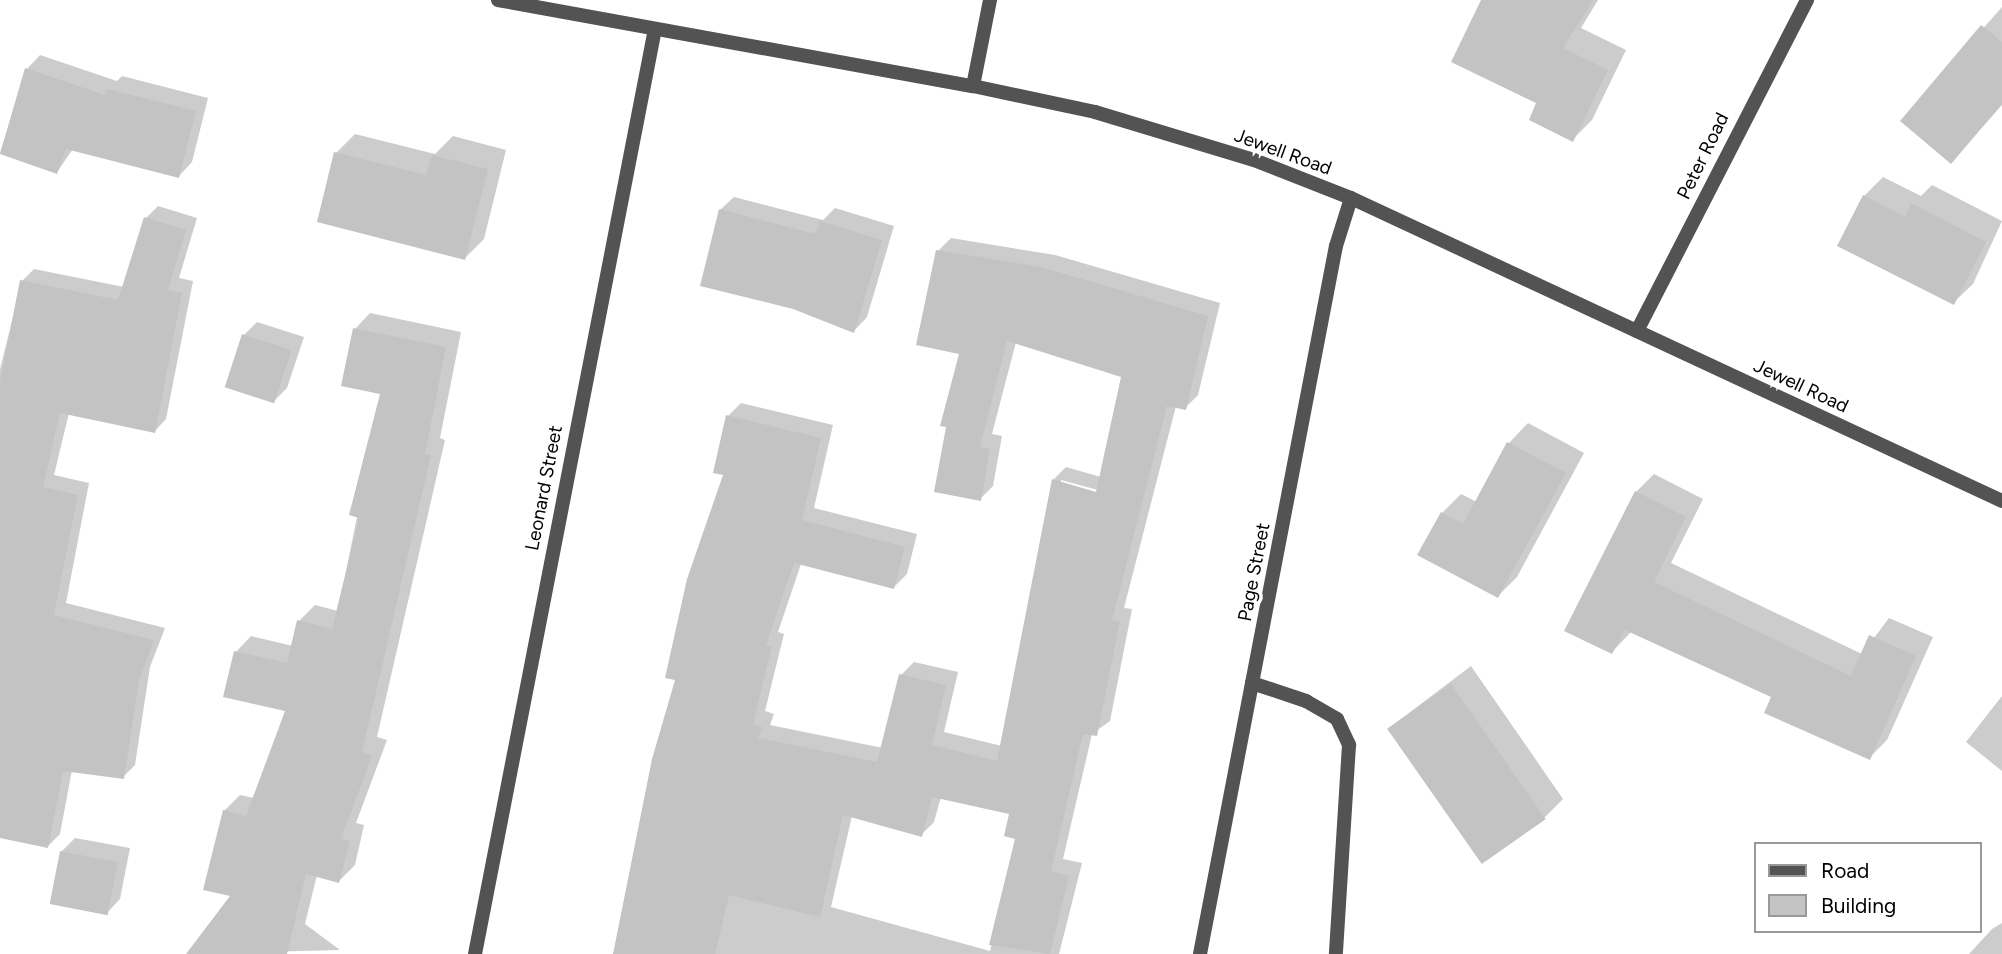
<!DOCTYPE html>
<style>
body{margin:0}
#map{position:relative;width:2002px;height:954px;overflow:hidden;background:#fff;font-family:Figtree,sans-serif}
div>[style]{position:absolute}
.shadow>*{inset:0;background:#0003}
.building>*{inset:0;background:#c3c3c3;transform-origin:0 0}
.service>*{height:14px;margin:-7px;padding:0 7px;transform-origin:7px;border-radius:7px;background:#535353}
.minor>*{height:14px;margin:-7px;padding:0 7px;transform-origin:7px;border-radius:7px;background:#535353}
.tertiary>*{height:14px;margin:-7px;padding:0 7px;transform-origin:7px;border-radius:7px;background:#535353}
span{translate:-50% -50%;white-space:nowrap;text-align:center;line-height:1.15;-webkit-text-stroke:7px #fff;paint-order:stroke}
.street-label{font-size:19px;color:#000}
.legend{position:absolute;left:1754px;top:842px;width:228px;height:91px;box-sizing:border-box;background:#fff;border:2px solid #999;margin:0;padding:9px 12px;list-style:none;font-size:21px;color:#000}
.legend li{display:flex;align-items:center;gap:14px;height:35px}
.legend b{width:35px;border:2px solid #999}
</style>
<div id="map">
<div class="shadow">
<i style="clip-path:polygon(1487px 0,1598px 0,1581px 28px,1626px 50px,1592px 120px,1573px 139px,1539px 102px)"></i>
<i style="clip-path:polygon(2002px 7px,2002px 105px,1951px 162px,1902px 121px)"></i>
<i style="clip-path:polygon(40px 55px,117px 81px,122px 76px,208px 98px,192px 162px,179px 176px,73px 149px,57px 172px,0 153px,27px 69px)"></i>
<i style="clip-path:polygon(355px 134px,435px 154px,453px 136px,506px 150px,484px 239px,465px 258px,336px 153px)"></i>
<i style="clip-path:polygon(1883px 177px,1921px 196px,1932px 185px,2002px 221px,1973px 284px,1953px 303px,1864px 196px)"></i>
<i style="clip-path:polygon(734px 197px,823px 220px,835px 208px,894px 226px,867px 317px,854px 331px,720px 210px)"></i>
<i style="clip-path:polygon(158px 206px,197px 218px,179px 278px,193px 281px,166px 419px,154px 432px,69px 413px,54px 475px,89px 483px,66px 603px,165px 628px,150px 667px,135px 765px,123px 777px,72px 770px,60px 834px,48px 846px,0 837px,0 369px,22px 281px,34px 269px,124px 287px,146px 218px)"></i>
<i style="clip-path:polygon(evenodd,951px 238px,1055px 255px,1220px 303px,1198px 395px,1185px 408px,1176px 406px,1124px 608px,1132px 609px,1110px 721px,1092px 734px,1063px 859px,1082px 863px,1059px 954px,616px 954px,725px 474px,728px 416px,741px 403px,833px 425px,814px 508px,917px 534px,907px 574px,894px 587px,801px 564px,778px 632px,784px 634px,765px 711px,774px 714px,770px 725px,883px 748px,901px 675px,914px 662px,958px 672px,944px 732px,1002px 746px,1053px 480px,1066px 467px,1101px 477px,1123px 376px,1016px 342px,992px 434px,1002px 436px,993px 486px,980px 499px,962px 352px,938px 251px,951px 238px,1061px 480px,1105px 492px,1104px 496px,1061px 483px,1061px 480px,951px 238px,941px 797px,1011px 813px,1018px 838px,990px 951px,831px 907px,852px 816px,921px 835px,934px 822px,941px 797px)"></i>
<i style="clip-path:polygon(370px 313px,461px 332px,440px 438px,445px 440px,377px 737px,387px 740px,356px 823px,364px 825px,355px 865px,339px 881px,317px 875px,305px 924px,340px 950px,188px 954px,233px 895px,224px 811px,240px 795px,254px 798px,288px 710px,236px 652px,251px 636px,293px 646px,299px 621px,315px 605px,338px 611px,382px 393px,355px 329px)"></i>
<i style="clip-path:polygon(257px 322px,304px 337px,287px 388px,274px 401px,244px 335px)"></i>
<i style="clip-path:polygon(1528px 423px,1584px 453px,1517px 577px,1498px 596px,1442px 513px,1461px 494px,1477px 502px,1509px 443px)"></i>
<i style="clip-path:polygon(1654px 474px,1703px 499px,1671px 563px,1862px 654px,1889px 618px,1933px 637px,1887px 740px,1869px 758px,1773px 696px,1632px 631px,1612px 652px,1636px 492px)"></i>
<i style="clip-path:polygon(1471px 666px,1563px 799px,1544px 818px,1389px 728px)"></i>
<i style="clip-path:polygon(2002px 696px,2002px 771px,1966px 742px)"></i>
<i style="clip-path:polygon(75px 838px,130px 848px,120px 899px,107px 913px,61px 852px)"></i>
<i style="clip-path:polygon(2002px 923px,2002px 954px,1969px 954px,1992px 929px)"></i>
</div>
<div class="building">
<i style="clip-path:polygon(1481px 0,1593px 0,1563px 48px,1608px 70px,1573px 142px,1529px 120px,1536px 103px,1451px 62px)"></i>
<i style="clip-path:polygon(1981px 25px,2002px 42px,2002px 104px,1951px 164px,1900px 121px)"></i>
<i style="clip-path:polygon(25px 68px,105px 95px,107px 89px,196px 111px,179px 178px,66px 149px,57px 174px,0 154px)"></i>
<i style="clip-path:polygon(334px 152px,426px 175px,432px 155px,488px 169px,465px 260px,317px 222px)"></i>
<i style="clip-path:polygon(1863px 195px,1905px 217px,1911px 203px,1986px 242px,1954px 305px,1837px 246px)"></i>
<i style="clip-path:polygon(719px 209px,815px 234px,820px 221px,882px 240px,854px 333px,793px 309px,700px 286px)"></i>
<i style="clip-path:polygon(144px 217px,186px 230px,168px 290px,182px 293px,155px 433px,60px 413px,43px 487px,78px 495px,54px 615px,154px 640px,139px 681px,124px 779px,63px 771px,48px 848px,0 838px,0 382px,20px 280px,118px 300px)"></i>
<i style="clip-path:polygon(936px 250px,1041px 267px,1208px 316px,1186px 410px,1167px 406px,1112px 620px,1120px 622px,1097px 736px,1083px 734px,1051px 871px,1069px 876px,1050px 954px,989px 945px,1015px 839px,1004px 836px,1009px 814px,932px 797px,922px 837px,843px 815px,820px 917px,729px 895px,715px 954px,613px 954px,652px 759px,675px 680px,665px 678px,687px 579px,723px 475px,713px 473px,726px 415px,821px 438px,802px 520px,905px 547px,894px 589px,794px 563px,766px 645px,772px 646px,753px 724px,762px 727px,758px 738px,877px 762px,899px 674px,946px 685px,932px 745px,997px 761px,1052px 479px,1096px 492px,1121px 377px,1007px 341px,980px 447px,990px 449px,981px 501px,934px 492px,946px 427px,940px 426px,959px 354px,916px 345px)"></i>
<i style="clip-path:polygon(353px 328px,446px 347px,425px 454px,431px 455px,362px 752px,372px 756px,341px 839px,350px 841px,339px 883px,306px 874px,287px 954px,186px 954px,230px 896px,203px 890px,223px 810px,246px 816px,285px 711px,223px 697px,234px 651px,287px 663px,297px 620px,332px 629px,359px 518px,349px 515px,380px 394px,341px 386px)"></i>
<i style="left:242px;top:334px;width:52px;height:56px;rotate:18deg"></i>
<i style="clip-path:polygon(1507px 442px,1566px 473px,1498px 598px,1417px 555px,1441px 512px,1463px 524px)"></i>
<i style="clip-path:polygon(1635px 491px,1686px 517px,1654px 582px,1851px 676px,1869px 635px,1916px 656px,1870px 760px,1764px 713px,1771px 697px,1625px 630px,1612px 654px,1564px 631px)"></i>
<i style="left:1451px;top:684px;width:165px;height:78px;rotate:55deg"></i>
<i style="left:60px;top:851px;width:59px;height:54px;rotate:11deg"></i>
</div>
<div class="service">
<i style="left:1252px;top:683px;width:57px;rotate:18.4deg"></i>
<i style="left:1306px;top:701px;width:36px;rotate:30deg"></i>
<i style="left:1337px;top:719px;width:29px;rotate:65deg"></i>
<i style="left:1349px;top:745px;width:209px;rotate:93.6deg"></i>
</div>
<div class="minor">
<i style="left:973px;top:86px;width:88px;rotate:-78.8deg"></i>
<i style="left:1637px;top:331px;width:372px;rotate:-62.8deg"></i>
<i style="left:475px;top:954px;width:942px;rotate:-78.99deg"></i>
<i style="left:1200px;top:954px;width:721px;rotate:-79.13deg"></i>
<i style="left:1336px;top:246px;width:50px;rotate:-72.6deg"></i>
</div>
<div class="tertiary">
<i style="left:498px;top:0;width:483px;rotate:10.3deg"></i>
<i style="left:973px;top:86px;width:125px;rotate:12deg"></i>
<i style="left:1095px;top:112px;width:166px;rotate:16.8deg"></i>
<i style="left:1254px;top:160px;width:104px;rotate:21.4deg"></i>
<i style="left:1351px;top:198px;width:718px;rotate:24.96deg"></i>
</div>
<div class="street-label">
<span style="left:1283px;top:152px;rotate:20deg">Jewell Road</span>
<span style="left:1703px;top:156px;rotate:-64deg">Peter Road</span>
<span style="left:1801px;top:386px;rotate:25deg">Jewell Road</span>
<span style="left:544px;top:488px;rotate:-79deg">Leonard Street</span>
<span style="left:1254px;top:572px;rotate:-79deg">Page Street</span>
</div>
<ul class="legend">
<li><b style="height:9px;background:#535353"></b>Road</li>
<li><b style="height:19px;background:#c3c3c3"></b>Building</li>
</ul>
</div>
